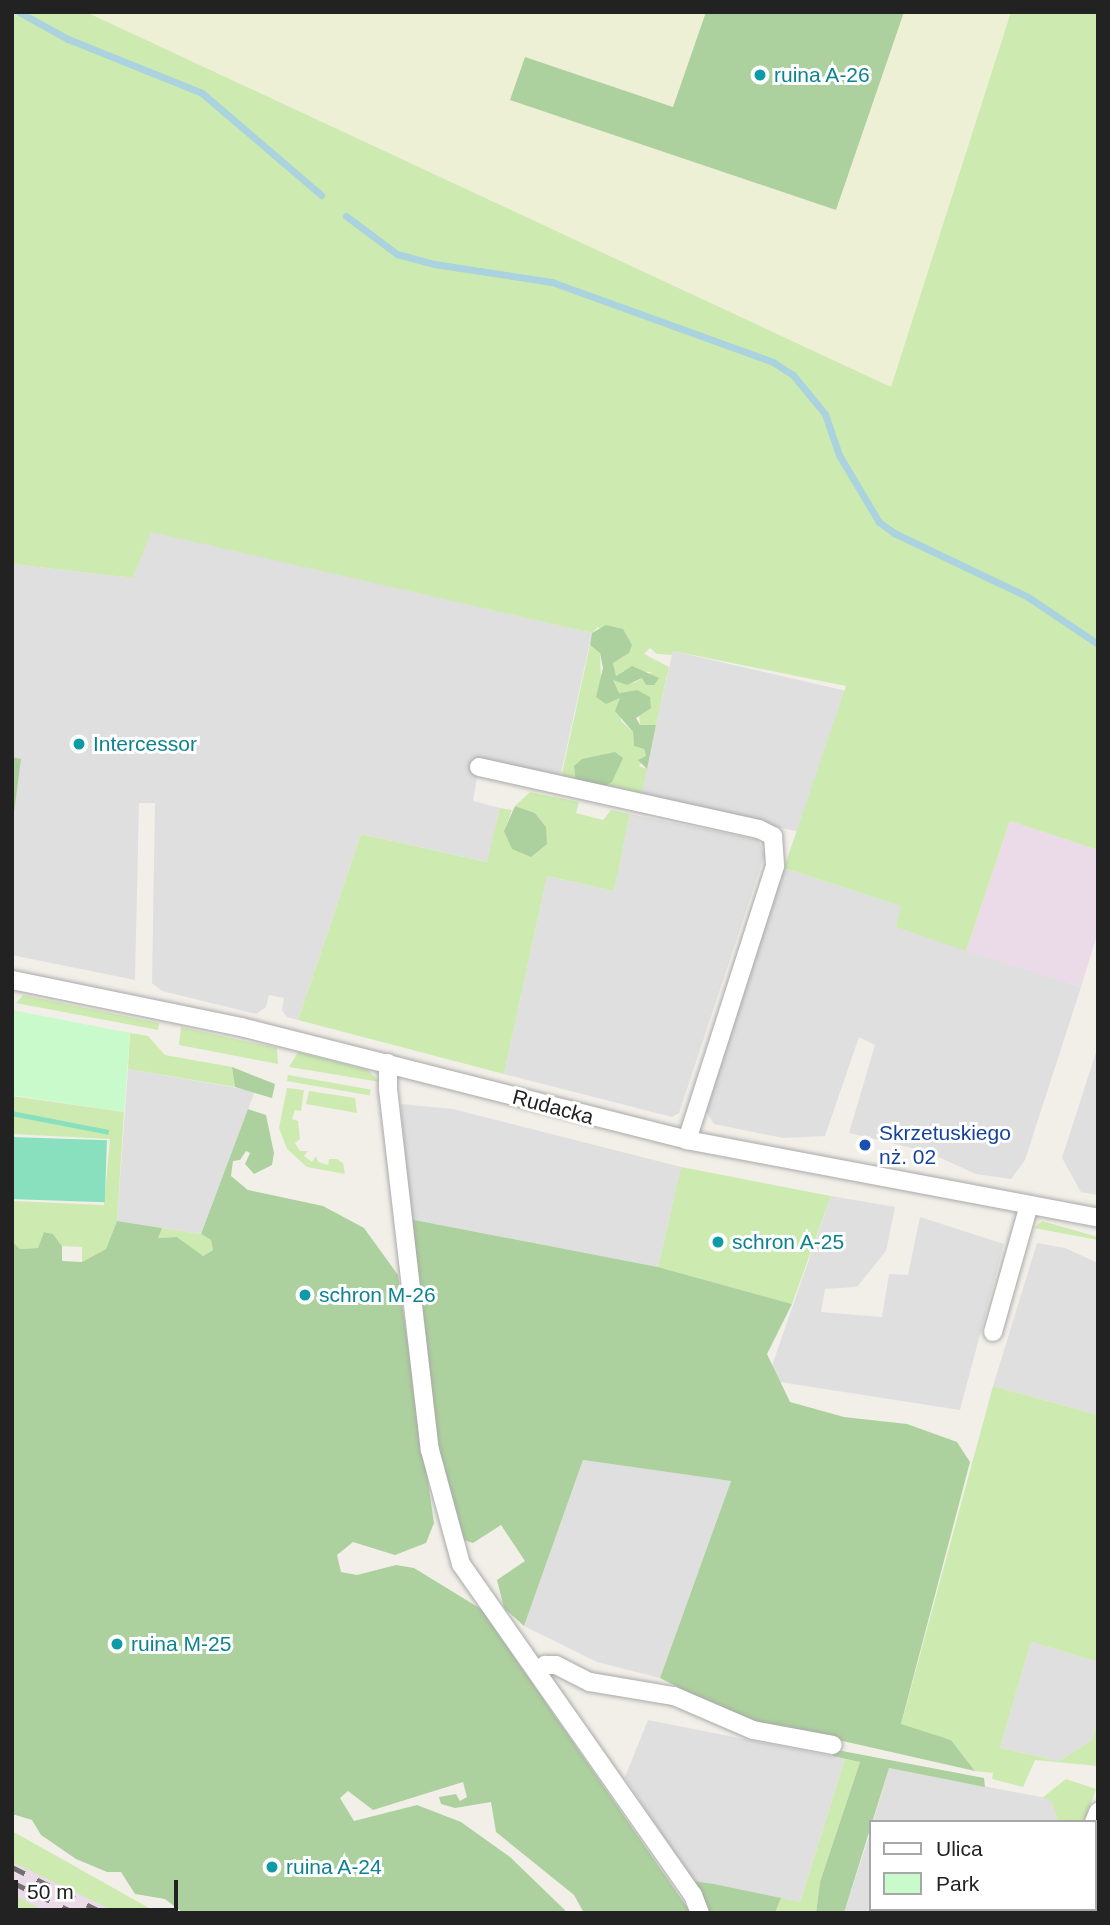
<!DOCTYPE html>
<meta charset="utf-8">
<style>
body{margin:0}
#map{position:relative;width:1110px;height:1925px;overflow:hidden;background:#f2efe9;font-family:Arial,sans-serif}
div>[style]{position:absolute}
.residential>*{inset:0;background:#e0dfdf;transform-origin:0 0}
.industrial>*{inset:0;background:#ebdbe8}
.farmland>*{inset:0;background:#eef0d5}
.grass>*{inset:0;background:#cdebb0;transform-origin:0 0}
.forest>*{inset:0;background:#add19e}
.park>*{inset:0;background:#c8facc}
.pitch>*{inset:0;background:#88e0be;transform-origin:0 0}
.stream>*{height:7px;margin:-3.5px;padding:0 3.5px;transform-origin:3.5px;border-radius:3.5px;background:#aad3df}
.roads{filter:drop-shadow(0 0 2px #a9a9a9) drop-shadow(0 0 2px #a9a9a9)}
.minor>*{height:18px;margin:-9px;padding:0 9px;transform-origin:9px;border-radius:9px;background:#fff}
.rail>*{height:5px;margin-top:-2.5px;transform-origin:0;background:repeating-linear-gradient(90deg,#707070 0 14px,transparent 0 28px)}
.dots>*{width:19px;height:19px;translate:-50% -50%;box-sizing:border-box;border:4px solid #fff;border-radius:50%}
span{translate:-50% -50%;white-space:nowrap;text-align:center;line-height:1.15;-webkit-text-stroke:6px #fff;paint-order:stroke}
.culture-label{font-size:21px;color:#0d838f}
.left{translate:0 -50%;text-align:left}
.street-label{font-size:21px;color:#222}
.transit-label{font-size:21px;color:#164399}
.frame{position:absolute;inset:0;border:14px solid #222;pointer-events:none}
.legend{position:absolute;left:869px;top:1820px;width:228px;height:91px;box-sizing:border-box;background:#fff;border:2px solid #a7a7a7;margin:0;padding:9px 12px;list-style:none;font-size:21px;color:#222}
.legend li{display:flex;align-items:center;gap:14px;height:35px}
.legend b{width:35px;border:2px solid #a7a7a7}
.scale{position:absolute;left:14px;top:1880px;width:164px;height:32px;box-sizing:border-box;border:4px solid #222;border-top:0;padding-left:9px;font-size:21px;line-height:24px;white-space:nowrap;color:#222;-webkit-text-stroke:5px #fff;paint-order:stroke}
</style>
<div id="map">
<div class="residential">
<i style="clip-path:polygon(151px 531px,592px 633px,560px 778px,480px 760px,473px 801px,500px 808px,488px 862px,361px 834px,298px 1020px,287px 1017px,282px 1010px,284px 998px,269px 995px,266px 1007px,256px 1014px,162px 991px,152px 983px,155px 803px,139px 803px,135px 980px,12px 955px,12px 564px,133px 578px)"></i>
<i style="left:673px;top:651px;width:176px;height:148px;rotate:13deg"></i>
<i style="clip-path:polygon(630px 814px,758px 840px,765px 854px,679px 1113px,672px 1117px,504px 1074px,547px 876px,614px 891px)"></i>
<i style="clip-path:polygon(784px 868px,902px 906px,897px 927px,1081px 987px,1025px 1160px,1011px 1179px,976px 1174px,925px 1151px,849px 1133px,875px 1045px,859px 1037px,825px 1136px,783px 1138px,714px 1124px,703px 1106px)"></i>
<i style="clip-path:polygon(1098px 1046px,1098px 1195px,1081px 1192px,1062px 1158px)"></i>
<i style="clip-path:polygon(128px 1069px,255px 1091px,201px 1234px,117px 1221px)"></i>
<i style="clip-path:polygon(401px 1104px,453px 1109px,681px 1167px,658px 1267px,409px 1219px)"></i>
<i style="clip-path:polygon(831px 1196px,895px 1207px,886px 1251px,857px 1287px,825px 1289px,821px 1312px,882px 1317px,889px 1274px,908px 1275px,920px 1217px,1004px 1244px,960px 1410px,767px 1380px)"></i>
<i style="clip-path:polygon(1037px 1243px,1065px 1248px,1098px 1263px,1098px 1415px,993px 1386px)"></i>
<i style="clip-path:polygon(583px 1460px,731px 1481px,660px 1678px,597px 1662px,524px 1626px)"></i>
<i style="clip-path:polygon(1031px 1642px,1098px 1662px,1098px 1721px,1092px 1740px,1059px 1761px,1000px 1748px)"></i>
<i style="clip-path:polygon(648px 1720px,845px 1759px,800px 1902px,692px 1881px,625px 1777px)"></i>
<i style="clip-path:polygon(889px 1768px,1051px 1799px,1058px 1822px,873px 1822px)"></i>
<i style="clip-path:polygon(870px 1833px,870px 1909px,1040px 1909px,1039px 1913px,844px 1913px)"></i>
</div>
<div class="industrial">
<i style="clip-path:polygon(1010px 821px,1098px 850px,1098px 932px,1081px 987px,966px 951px)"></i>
<i style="clip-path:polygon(12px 1843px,155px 1913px,12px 1913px)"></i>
</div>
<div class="farmland">
<i style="clip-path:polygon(86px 12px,1011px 12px,891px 387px)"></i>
</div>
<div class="grass">
<i style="clip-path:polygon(12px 12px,86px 12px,891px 387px,1011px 12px,1098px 12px,1098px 850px,1010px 821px,966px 951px,896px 927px,901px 906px,784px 868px,846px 686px,673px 651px,672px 655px,657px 654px,650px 648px,644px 654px,669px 667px,656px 725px,640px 725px,637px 690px,619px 693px,612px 680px,634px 683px,652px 672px,623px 671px,616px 677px,613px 663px,629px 653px,598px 627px,592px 633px,151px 532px,133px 578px,12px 564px)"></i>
<i style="clip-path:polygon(590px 645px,600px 653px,601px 682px,611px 702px,620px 698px,621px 721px,633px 732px,634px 746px,644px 749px,646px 756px,639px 766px,647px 769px,641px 795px,561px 778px)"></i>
<i style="clip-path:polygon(530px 792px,579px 802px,576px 813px,603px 820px,611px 810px,630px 814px,614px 891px,547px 876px,504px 1074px,298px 1020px,361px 834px,487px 862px,500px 808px,512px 810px,504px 831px,546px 827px,535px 813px,515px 806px)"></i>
<i style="clip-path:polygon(23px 995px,159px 1023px,158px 1030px,16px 1003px)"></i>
<i style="clip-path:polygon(181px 1027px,277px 1048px,278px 1064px,179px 1045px)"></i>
<i style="clip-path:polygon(130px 1033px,148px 1036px,165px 1055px,232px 1067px,235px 1087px,128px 1069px)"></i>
<i style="clip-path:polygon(298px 1052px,368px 1070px,380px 1082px,289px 1067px)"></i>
<i style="left:288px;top:1075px;width:84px;height:6px;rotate:10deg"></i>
<i style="clip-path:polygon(287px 1088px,304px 1090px,301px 1111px,295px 1110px,292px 1119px,298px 1121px,300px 1139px,295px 1143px,300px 1151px,308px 1151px,304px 1156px,312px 1162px,316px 1156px,318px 1162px,328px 1165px,329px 1159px,337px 1159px,343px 1163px,345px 1174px,307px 1167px,287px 1149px,279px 1128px)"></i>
<i style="clip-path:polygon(309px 1091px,355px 1098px,357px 1113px,306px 1104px)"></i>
<i style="clip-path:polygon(12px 1096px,124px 1112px,117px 1221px,106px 1249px,82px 1262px,82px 1247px,62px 1246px,53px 1234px,45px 1232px,38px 1248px,20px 1249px,12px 1241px,12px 1201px,104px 1205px,110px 1139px,12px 1134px)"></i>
<i style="clip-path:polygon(681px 1167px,831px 1196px,792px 1304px,658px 1267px)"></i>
<i style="clip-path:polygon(1042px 1221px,1098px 1237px,1098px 1240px,1034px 1228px)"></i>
<i style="clip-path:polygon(162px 1228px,201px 1234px,211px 1240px,213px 1250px,202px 1256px,177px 1237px,157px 1238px)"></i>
<i style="clip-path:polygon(993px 1386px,1098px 1415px,1098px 1662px,1031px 1642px,1000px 1748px,1059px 1761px,1092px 1740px,1098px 1721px,1098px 1766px,1035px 1760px,1023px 1787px,992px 1779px,993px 1773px,975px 1771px,951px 1740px,901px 1725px)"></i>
<i style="clip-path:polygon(845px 1759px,860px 1762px,820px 1882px,816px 1913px,775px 1913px,781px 1898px,800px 1902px)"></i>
<i style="clip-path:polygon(1066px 1779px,1096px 1789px,1085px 1822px,1058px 1822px,1051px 1800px,1042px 1798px)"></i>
<i style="clip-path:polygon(12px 1831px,158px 1913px,118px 1913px,12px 1862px)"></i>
<i style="clip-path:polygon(12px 1894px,49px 1913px,12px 1908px)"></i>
</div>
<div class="forest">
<i style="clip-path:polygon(706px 12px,904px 12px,836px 210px,510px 100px,525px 57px,673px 107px)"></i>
<i style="clip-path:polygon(606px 625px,623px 629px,632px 645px,629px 653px,613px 663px,616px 676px,632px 666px,659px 678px,654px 685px,646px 685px,642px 678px,627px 685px,613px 680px,619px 693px,637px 690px,650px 697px,651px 708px,636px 718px,640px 725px,656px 725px,647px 769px,638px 760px,646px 756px,644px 749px,634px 746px,633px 732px,615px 711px,620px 698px,606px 704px,596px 697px,603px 668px,600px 653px,590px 645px,592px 633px)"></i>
<i style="clip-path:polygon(615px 752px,623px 758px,612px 782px,603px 787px,576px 782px,574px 766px,582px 759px)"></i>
<i style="clip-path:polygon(12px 757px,21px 759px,12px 828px)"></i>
<i style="clip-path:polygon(515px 806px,535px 813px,546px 827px,547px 844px,531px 857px,512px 849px,504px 831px)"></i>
<i style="clip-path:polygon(232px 1067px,275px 1084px,272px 1098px,235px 1087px)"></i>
<i style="clip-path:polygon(248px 1109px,266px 1115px,274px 1153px,272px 1165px,254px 1174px,245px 1164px,250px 1153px,246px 1151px,240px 1160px,233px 1161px,231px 1176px,248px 1190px,323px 1206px,364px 1228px,398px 1275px,434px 1523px,426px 1543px,395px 1555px,353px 1542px,337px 1555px,341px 1572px,357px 1575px,396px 1565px,414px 1568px,481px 1609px,691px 1913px,584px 1913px,574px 1895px,496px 1832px,491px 1802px,455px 1808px,441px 1804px,439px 1797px,456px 1794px,460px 1801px,467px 1797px,463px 1782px,373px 1810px,348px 1791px,340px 1798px,354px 1821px,417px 1805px,461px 1822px,510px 1857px,568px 1913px,183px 1913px,165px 1899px,135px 1894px,121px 1872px,107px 1872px,76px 1859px,41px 1835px,32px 1820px,12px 1814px,12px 1241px,20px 1249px,38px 1248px,44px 1232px,53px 1234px,62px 1246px,62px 1261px,82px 1262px,106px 1249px,117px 1221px,162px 1228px,158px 1238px,177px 1237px,203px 1256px,213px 1250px,211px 1240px,201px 1234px)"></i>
<i style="clip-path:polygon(409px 1219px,658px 1267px,792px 1304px,767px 1354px,790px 1402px,844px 1417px,907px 1424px,957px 1442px,970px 1462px,901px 1724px,951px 1740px,975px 1771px,737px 1717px,660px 1678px,731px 1481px,583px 1460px,524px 1626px,504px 1608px,497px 1580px,525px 1561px,501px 1525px,473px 1543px,464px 1540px,453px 1515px,438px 1459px)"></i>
<i style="clip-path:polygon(837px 1750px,984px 1778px,985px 1787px,889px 1768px,844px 1913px,816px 1913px,820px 1882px,860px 1762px,832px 1756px)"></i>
<i style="clip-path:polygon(692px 1881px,714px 1884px,781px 1898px,775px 1913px,709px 1913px)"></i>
</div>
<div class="park">
<i style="clip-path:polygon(12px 1010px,130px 1033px,124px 1112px,12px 1095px)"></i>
</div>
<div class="pitch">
<i style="left:12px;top:1111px;width:99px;height:5px;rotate:11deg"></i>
<i style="left:12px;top:1137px;width:95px;height:62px;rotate:2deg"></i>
</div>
<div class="stream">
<i style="left:19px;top:12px;width:56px;rotate:28.9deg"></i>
<i style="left:68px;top:39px;width:144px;rotate:21.9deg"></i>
<i style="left:202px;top:93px;width:157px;rotate:40.6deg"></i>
<i style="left:346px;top:216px;width:64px;rotate:36.7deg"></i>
<i style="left:397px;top:254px;width:38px;rotate:15deg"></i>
<i style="left:434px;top:264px;width:119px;rotate:8.7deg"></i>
<i style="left:552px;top:282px;width:235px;rotate:19.9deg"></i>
<i style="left:773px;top:362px;width:24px;rotate:33deg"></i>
<i style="left:793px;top:375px;width:50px;rotate:50.6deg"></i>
<i style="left:825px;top:414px;width:43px;rotate:71.1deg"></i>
<i style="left:839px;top:455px;width:78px;rotate:59.2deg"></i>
<i style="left:879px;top:522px;width:19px;rotate:36deg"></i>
<i style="left:894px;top:533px;width:148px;rotate:25.5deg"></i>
<i style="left:1028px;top:597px;width:84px;rotate:33.9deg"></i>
</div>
<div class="roads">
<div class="minor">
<i style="left:479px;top:767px;width:287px;rotate:12.5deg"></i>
<i style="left:759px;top:829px;width:16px;rotate:27deg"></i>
<i style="left:773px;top:836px;width:30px;rotate:86deg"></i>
<i style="left:775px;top:866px;width:288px;rotate:107.8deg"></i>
<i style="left:12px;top:980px;width:234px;rotate:11.6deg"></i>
<i style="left:241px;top:1027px;width:460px;rotate:14.2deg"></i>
<i style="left:687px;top:1140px;width:418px;rotate:10.7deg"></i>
<i style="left:388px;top:1063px;width:26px;rotate:90deg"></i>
<i style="left:388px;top:1089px;width:363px;rotate:83.4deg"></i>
<i style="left:430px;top:1450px;width:118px;rotate:74.8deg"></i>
<i style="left:461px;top:1564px;width:404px;rotate:55deg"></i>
<i style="left:693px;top:1895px;width:19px;rotate:69deg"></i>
<i style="left:993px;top:1332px;width:132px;rotate:-74.2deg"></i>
<i style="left:538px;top:1673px;width:11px;rotate:-49deg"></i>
<i style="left:545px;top:1665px;width:11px"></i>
<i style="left:556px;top:1665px;width:38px;rotate:27deg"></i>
<i style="left:590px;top:1682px;width:85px;rotate:9.5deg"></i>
<i style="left:674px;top:1696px;width:86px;rotate:23.3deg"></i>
<i style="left:753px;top:1730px;width:81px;rotate:10.6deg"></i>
<i style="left:1094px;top:1822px;width:11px;rotate:-68deg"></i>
<i style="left:1061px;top:1913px;width:4px;rotate:-76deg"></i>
</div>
</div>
<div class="rail">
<i style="left:12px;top:1867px;width:103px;rotate:26.6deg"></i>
<i style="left:12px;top:1882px;width:70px;rotate:26.2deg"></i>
</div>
<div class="dots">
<i style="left:760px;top:75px;background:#0f9aa8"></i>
<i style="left:79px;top:744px;background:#0f9aa8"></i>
<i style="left:865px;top:1145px;background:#1a4fb4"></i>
<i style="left:718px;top:1242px;background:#0f9aa8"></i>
<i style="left:305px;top:1295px;background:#0f9aa8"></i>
<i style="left:117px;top:1644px;background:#0f9aa8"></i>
<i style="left:272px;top:1867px;background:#0f9aa8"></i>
</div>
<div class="culture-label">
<span class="left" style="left:774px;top:75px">ruina A-26</span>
<span class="left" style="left:93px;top:744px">Intercessor</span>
<span class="left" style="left:732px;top:1242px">schron A-25</span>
<span class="left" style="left:319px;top:1295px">schron M-26</span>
<span class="left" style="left:131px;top:1644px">ruina M-25</span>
<span class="left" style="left:286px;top:1867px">ruina A-24</span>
</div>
<div class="street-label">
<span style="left:553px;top:1107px;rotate:15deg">Rudacka</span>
</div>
<div class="transit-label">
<span class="left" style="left:879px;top:1145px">Skrzetuskiego<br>nż. 02</span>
</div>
<div class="frame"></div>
<ul class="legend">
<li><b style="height:9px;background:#fff"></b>Ulica</li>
<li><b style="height:19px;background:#c8facc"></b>Park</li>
</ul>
<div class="scale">50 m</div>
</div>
